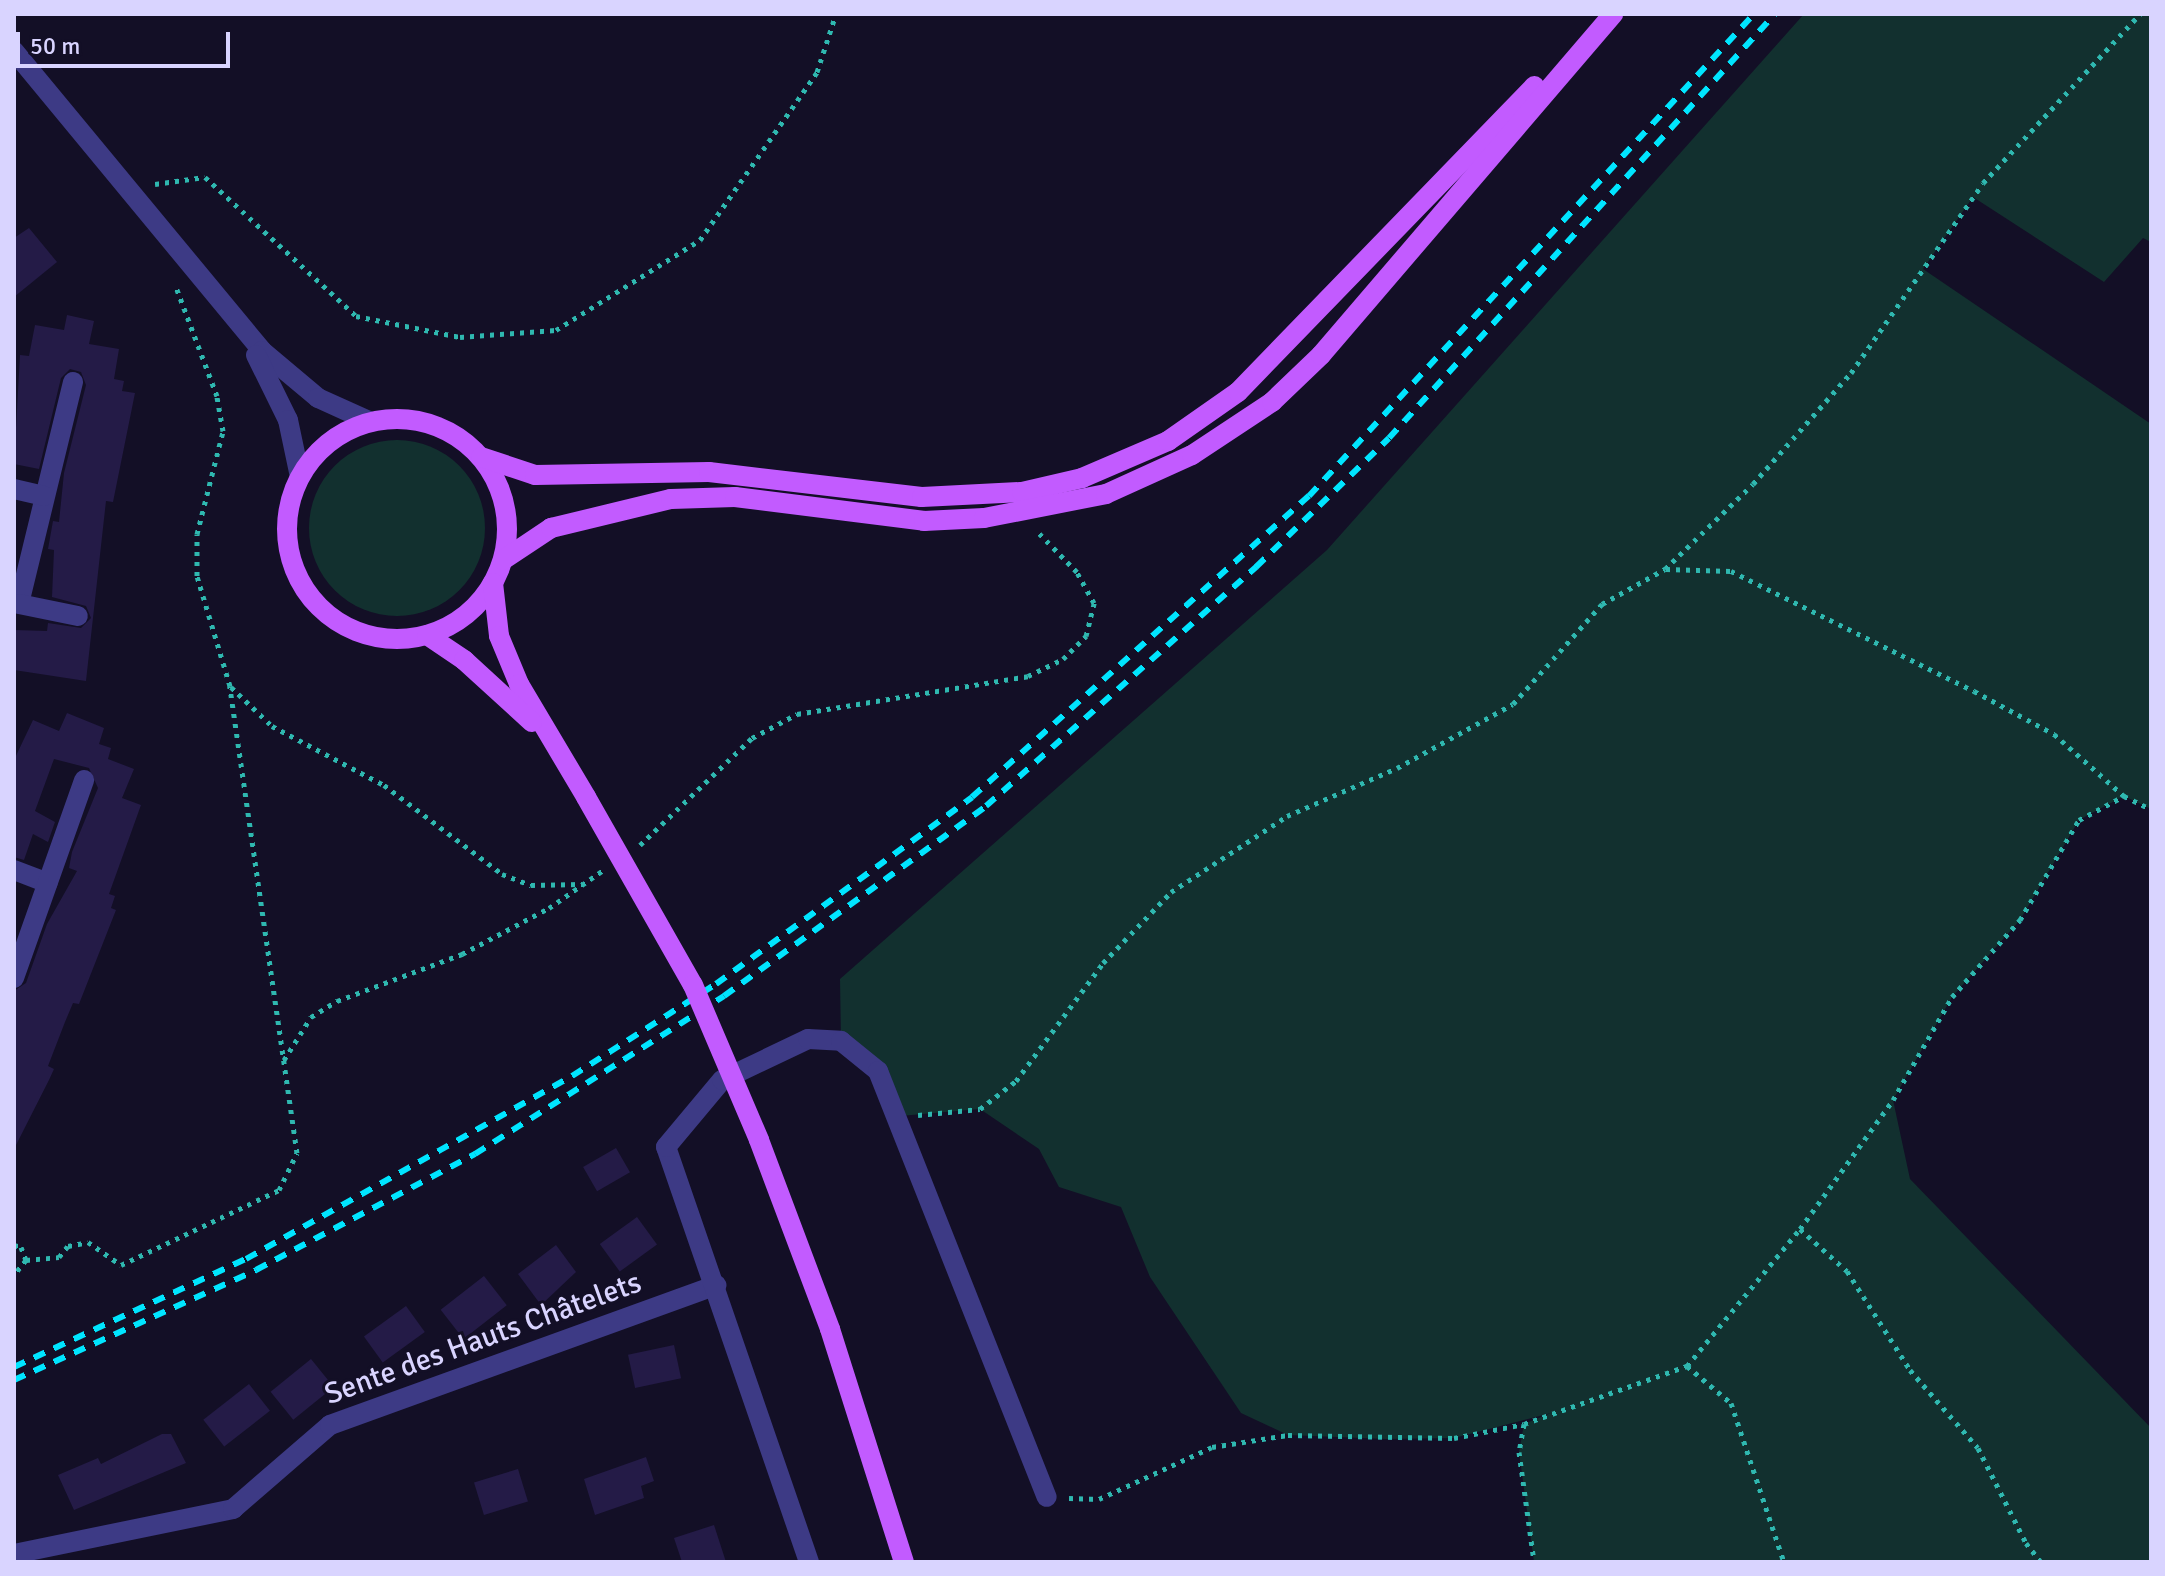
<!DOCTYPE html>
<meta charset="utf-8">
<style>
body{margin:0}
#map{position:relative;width:2165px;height:1576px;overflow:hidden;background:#130f26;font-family:Signika,sans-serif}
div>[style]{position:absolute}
.green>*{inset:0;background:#12302f}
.round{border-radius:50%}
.building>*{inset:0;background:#241b47;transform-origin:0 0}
.path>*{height:5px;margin-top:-2.5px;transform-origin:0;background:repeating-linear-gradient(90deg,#2fb8b0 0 4px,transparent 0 10px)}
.minor>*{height:20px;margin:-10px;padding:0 10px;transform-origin:10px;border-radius:10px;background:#3d3a85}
.major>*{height:20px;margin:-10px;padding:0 10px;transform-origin:10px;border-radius:10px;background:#c25bff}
.major>.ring{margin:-10px;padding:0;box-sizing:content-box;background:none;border:20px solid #c25bff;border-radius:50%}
.rail>*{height:6px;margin-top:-3px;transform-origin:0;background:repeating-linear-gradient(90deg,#00e5ff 0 12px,transparent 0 22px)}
.major-bridge>*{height:20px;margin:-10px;padding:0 10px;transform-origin:10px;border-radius:10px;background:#c25bff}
span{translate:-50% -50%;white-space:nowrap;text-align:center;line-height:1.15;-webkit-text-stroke:6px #130f26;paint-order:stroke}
.street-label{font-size:30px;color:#d9d4ff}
.frame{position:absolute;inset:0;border:16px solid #d9d4ff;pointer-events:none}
.scale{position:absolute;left:16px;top:32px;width:214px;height:36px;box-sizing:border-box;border:4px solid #d9d4ff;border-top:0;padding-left:10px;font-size:24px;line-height:28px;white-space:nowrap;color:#d9d4ff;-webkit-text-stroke:6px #130f26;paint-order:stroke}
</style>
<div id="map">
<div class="green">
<i style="clip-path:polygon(1804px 14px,2151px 14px,2151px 242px,2143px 238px,2104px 282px,1973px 197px,1923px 269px,2151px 424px,2151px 809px,2124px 796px,2079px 820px,2020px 920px,1952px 997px,1893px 1100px,1910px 1179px,2151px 1428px,2151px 1562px,1534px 1562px,1519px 1452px,1524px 1424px,1551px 1413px,1454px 1438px,1386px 1439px,1288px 1435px,1241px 1413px,1150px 1277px,1121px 1207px,1059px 1187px,1039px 1149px,980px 1109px,900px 1116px,878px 1071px,841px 1041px,840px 979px,1327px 550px)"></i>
<i class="round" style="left:309px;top:440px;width:176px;height:176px"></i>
</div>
<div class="building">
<i style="clip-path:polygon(29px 228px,57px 262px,14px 297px,14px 238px)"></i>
<i style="clip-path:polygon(67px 315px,94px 321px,89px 344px,119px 349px,114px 379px,124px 381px,122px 391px,135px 393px,113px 502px,106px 501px,86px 681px,14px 670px,14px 630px,47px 631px,48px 623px,81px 628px,91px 618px,86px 606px,52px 597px,54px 550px,48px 549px,53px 521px,59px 522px,64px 473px,86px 385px,81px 372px,70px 369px,61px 378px,39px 469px,14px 464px,20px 355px,29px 356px,35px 325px,64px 330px)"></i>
<i style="clip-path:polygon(67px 713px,104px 728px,99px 744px,111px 748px,108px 759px,134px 769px,122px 798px,141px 805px,109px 894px,115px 896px,111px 908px,116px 910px,79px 1004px,73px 1003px,65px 1022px,48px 1066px,54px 1069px,49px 1080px,14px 1149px,14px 991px,26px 983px,47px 924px,77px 871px,69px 868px,72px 852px,98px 788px,89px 768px,54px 759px,35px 811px,55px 822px,48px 842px,33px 834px,24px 860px,14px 857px,14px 760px,33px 720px,59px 731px)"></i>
<i style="left:616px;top:1148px;width:28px;height:38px;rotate:60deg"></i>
<i style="left:637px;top:1217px;width:34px;height:46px;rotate:54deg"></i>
<i style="clip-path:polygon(556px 1245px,576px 1272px,541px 1305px,518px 1274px)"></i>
<i style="left:484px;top:1276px;width:37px;height:55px;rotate:52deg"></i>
<i style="left:406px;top:1306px;width:32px;height:52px;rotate:54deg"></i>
<i style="left:674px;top:1345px;width:34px;height:47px;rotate:78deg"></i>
<i style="left:311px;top:1359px;width:36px;height:52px;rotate:51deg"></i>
<i style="left:249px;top:1384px;width:34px;height:58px;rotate:52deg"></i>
<i style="clip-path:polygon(162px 1434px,171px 1434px,186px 1463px,74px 1510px,58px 1475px,98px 1458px,101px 1464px)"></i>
<i style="clip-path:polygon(646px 1457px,654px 1481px,641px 1486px,644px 1498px,595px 1515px,584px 1479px)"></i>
<i style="left:518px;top:1469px;width:34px;height:46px;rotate:73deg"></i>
<i style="clip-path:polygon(714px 1525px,726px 1562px,682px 1562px,674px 1538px)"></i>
</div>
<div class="path">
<i style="left:155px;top:184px;width:50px;rotate:-8deg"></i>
<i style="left:205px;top:177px;width:205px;rotate:42.6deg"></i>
<i style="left:356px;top:316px;width:106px;rotate:11.4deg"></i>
<i style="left:460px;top:337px;width:96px;rotate:-4.2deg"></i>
<i style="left:556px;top:330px;width:170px;rotate:-32deg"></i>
<i style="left:700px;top:240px;width:205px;rotate:-55.1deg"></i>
<i style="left:817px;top:72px;width:61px;rotate:-71.9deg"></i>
<i style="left:1666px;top:569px;width:65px;rotate:1.8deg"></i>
<i style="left:1731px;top:571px;width:271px;rotate:26.3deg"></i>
<i style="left:1974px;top:691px;width:91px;rotate:28.3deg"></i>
<i style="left:2054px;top:734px;width:94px;rotate:41.5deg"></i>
<i style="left:2124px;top:796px;width:30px;rotate:26deg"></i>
<i style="left:231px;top:687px;width:57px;rotate:43.6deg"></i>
<i style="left:272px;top:726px;width:127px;rotate:27.8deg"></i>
<i style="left:384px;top:785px;width:148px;rotate:37deg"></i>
<i style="left:502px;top:874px;width:31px;rotate:21deg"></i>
<i style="left:531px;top:885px;width:51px;rotate:-1.1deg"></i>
<i style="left:640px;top:845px;width:155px;rotate:-43.7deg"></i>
<i style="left:752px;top:738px;width:51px;rotate:-28.1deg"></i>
<i style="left:797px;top:714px;width:234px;rotate:-9.3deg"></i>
<i style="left:1028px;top:676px;width:39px;rotate:-26deg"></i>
<i style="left:1063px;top:659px;width:33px;rotate:-45deg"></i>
<i style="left:1086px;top:636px;width:34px;rotate:-76deg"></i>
<i style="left:1094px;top:603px;width:35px;rotate:-119deg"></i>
<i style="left:1077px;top:572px;width:57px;rotate:-134.3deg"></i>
<i style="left:284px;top:1060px;width:51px;rotate:-57.9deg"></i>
<i style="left:311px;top:1017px;width:31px;rotate:-32deg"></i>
<i style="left:337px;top:1001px;width:134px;rotate:-20.6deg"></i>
<i style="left:462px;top:954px;width:98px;rotate:-27.9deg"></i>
<i style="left:549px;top:908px;width:65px;rotate:-34.9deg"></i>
<i style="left:918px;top:1115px;width:62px;rotate:-5.5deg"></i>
<i style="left:980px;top:1109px;width:46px;rotate:-37.9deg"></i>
<i style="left:1016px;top:1081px;width:147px;rotate:-53.6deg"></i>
<i style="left:1103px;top:963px;width:98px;rotate:-46.2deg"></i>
<i style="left:1171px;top:892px;width:139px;rotate:-33.2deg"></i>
<i style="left:1287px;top:816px;width:120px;rotate:-23.6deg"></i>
<i style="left:1397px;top:768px;width:132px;rotate:-28.9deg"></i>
<i style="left:1513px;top:704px;width:134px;rotate:-48.3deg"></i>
<i style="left:1602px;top:604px;width:72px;rotate:-29.1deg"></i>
<i style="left:1665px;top:569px;width:122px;rotate:-44deg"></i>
<i style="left:1753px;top:484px;width:148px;rotate:-48.6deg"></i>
<i style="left:1851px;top:373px;width:231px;rotate:-55.2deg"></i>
<i style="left:1983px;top:183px;width:231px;rotate:-47.1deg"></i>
<i style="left:1800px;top:1229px;width:63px;rotate:41.8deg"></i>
<i style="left:1847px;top:1271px;width:117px;rotate:57.5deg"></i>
<i style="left:1910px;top:1370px;width:103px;rotate:48.9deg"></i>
<i style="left:1978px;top:1448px;width:106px;rotate:63.2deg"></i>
<i style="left:2026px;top:1543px;width:24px;rotate:52deg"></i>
<i style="left:14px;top:1245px;width:7px;rotate:16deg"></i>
<i style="left:21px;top:1247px;width:14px;rotate:69deg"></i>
<i style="left:26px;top:1260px;width:19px;rotate:129deg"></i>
<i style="left:26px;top:1260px;width:33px;rotate:-5deg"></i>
<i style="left:59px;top:1257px;width:14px;rotate:-51deg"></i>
<i style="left:68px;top:1246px;width:20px;rotate:-11deg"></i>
<i style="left:88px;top:1242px;width:40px;rotate:34.9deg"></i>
<i style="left:121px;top:1265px;width:175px;rotate:-25.4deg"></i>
<i style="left:279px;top:1190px;width:41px;rotate:-64.1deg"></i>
<i style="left:297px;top:1153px;width:472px;rotate:-98.2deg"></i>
<i style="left:230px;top:686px;width:115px;rotate:-106.7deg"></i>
<i style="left:197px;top:576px;width:42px;rotate:-90deg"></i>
<i style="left:197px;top:534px;width:106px;rotate:-75.8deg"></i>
<i style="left:223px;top:431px;width:36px;rotate:-100deg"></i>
<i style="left:217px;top:396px;width:116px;rotate:-110.6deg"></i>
<i style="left:1687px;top:1366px;width:57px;rotate:40.1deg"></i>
<i style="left:1731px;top:1403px;width:168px;rotate:71.6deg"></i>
<i style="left:1524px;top:1424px;width:28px;rotate:100deg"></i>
<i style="left:1519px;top:1452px;width:111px;rotate:82.2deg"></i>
<i style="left:1069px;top:1498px;width:30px;rotate:2deg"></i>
<i style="left:1099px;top:1499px;width:124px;rotate:-24.7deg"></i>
<i style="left:1212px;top:1447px;width:77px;rotate:-9deg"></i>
<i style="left:1288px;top:1435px;width:166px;rotate:1deg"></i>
<i style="left:1454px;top:1438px;width:71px;rotate:-11.3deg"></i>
<i style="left:1524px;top:1424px;width:173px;rotate:-19.6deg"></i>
<i style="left:1687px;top:1366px;width:178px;rotate:-50.5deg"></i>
<i style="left:1800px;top:1229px;width:159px;rotate:-54.2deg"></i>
<i style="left:1893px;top:1100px;width:119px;rotate:-60.2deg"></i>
<i style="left:1952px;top:997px;width:103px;rotate:-48.6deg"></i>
<i style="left:2020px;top:920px;width:116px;rotate:-59.5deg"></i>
<i style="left:2079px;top:820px;width:51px;rotate:-28.1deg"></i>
</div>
<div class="minor">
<i style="left:14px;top:51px;width:389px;rotate:50.4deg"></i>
<i style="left:262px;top:351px;width:73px;rotate:40deg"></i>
<i style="left:318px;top:398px;width:58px;rotate:24.4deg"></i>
<i style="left:256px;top:355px;width:72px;rotate:63.8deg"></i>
<i style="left:288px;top:420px;width:58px;rotate:78.1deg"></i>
<i style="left:73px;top:382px;width:228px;rotate:103.7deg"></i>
<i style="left:19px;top:604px;width:60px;rotate:11.5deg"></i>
<i style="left:14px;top:489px;width:31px;rotate:13deg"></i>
<i style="left:14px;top:870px;width:36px;rotate:21deg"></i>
<i style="left:14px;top:978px;width:210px;rotate:-70.5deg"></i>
<i style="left:14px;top:1554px;width:224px;rotate:-11.6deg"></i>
<i style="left:233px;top:1509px;width:128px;rotate:-40.9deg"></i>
<i style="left:330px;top:1425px;width:411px;rotate:-19.9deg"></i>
<i style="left:809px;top:1562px;width:439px;rotate:-109deg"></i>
<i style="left:666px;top:1147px;width:87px;rotate:-50.1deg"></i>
<i style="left:722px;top:1080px;width:95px;rotate:-25.5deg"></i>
<i style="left:808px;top:1039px;width:33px;rotate:3deg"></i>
<i style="left:841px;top:1041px;width:48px;rotate:39deg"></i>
<i style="left:878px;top:1071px;width:458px;rotate:68.4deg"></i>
</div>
<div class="major">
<i class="ring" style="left:287px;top:419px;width:200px;height:200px"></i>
<i style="left:481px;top:457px;width:57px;rotate:18.4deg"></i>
<i style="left:535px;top:475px;width:174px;rotate:-1deg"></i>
<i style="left:709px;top:472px;width:214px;rotate:6.7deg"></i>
<i style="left:922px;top:497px;width:100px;rotate:-2.9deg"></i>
<i style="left:1022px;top:492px;width:62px;rotate:-13.1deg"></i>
<i style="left:1082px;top:478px;width:94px;rotate:-23.3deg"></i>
<i style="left:1168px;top:441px;width:85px;rotate:-35deg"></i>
<i style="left:1238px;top:392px;width:426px;rotate:-45.9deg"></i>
<i style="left:503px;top:560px;width:58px;rotate:-33.7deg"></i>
<i style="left:551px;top:528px;width:123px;rotate:-13.6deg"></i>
<i style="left:671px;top:499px;width:64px;rotate:-1.8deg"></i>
<i style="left:735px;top:497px;width:191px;rotate:7.2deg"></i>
<i style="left:924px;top:521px;width:60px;rotate:-2.9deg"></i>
<i style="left:984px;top:518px;width:124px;rotate:-11.1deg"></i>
<i style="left:1106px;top:494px;width:94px;rotate:-24.4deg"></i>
<i style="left:1192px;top:455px;width:96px;rotate:-33.5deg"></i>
<i style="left:1272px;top:402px;width:68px;rotate:-43.8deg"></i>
<i style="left:1321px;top:355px;width:449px;rotate:-49.4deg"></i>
<i style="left:493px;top:583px;width:53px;rotate:83.5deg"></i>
<i style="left:499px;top:636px;width:52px;rotate:67.4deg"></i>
<i style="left:519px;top:684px;width:131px;rotate:59.3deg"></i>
<i style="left:427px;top:635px;width:45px;rotate:34deg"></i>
<i style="left:464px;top:660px;width:92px;rotate:42.4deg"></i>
<i style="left:759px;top:1140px;width:202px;rotate:69.4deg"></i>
<i style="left:830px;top:1329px;width:244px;rotate:72.4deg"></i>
</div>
<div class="rail">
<i style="left:14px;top:1367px;width:256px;rotate:-25deg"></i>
<i style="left:246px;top:1259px;width:374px;rotate:-29.3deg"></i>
<i style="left:572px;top:1076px;width:171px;rotate:-32.6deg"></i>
<i style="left:716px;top:984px;width:317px;rotate:-36.1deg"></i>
<i style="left:972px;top:797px;width:452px;rotate:-41.8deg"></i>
<i style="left:1309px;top:496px;width:656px;rotate:-47.29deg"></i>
<i style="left:14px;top:1380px;width:266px;rotate:-24.4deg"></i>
<i style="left:256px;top:1270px;width:248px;rotate:-27.9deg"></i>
<i style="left:475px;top:1154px;width:295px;rotate:-32.4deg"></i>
<i style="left:724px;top:996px;width:324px;rotate:-35.9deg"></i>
<i style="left:986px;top:806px;width:361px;rotate:-41.5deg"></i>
<i style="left:1256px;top:567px;width:185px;rotate:-44.1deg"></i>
<i style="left:1389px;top:438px;width:573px;rotate:-47.69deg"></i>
</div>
<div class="major-bridge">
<i style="left:586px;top:797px;width:216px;rotate:60.4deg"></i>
<i style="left:693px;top:985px;width:168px;rotate:66.9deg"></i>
</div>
<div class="street-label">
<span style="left:483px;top:1339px;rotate:-20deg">Sente des Hauts Châtelets</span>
</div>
<div class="frame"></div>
<div class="scale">50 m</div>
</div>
